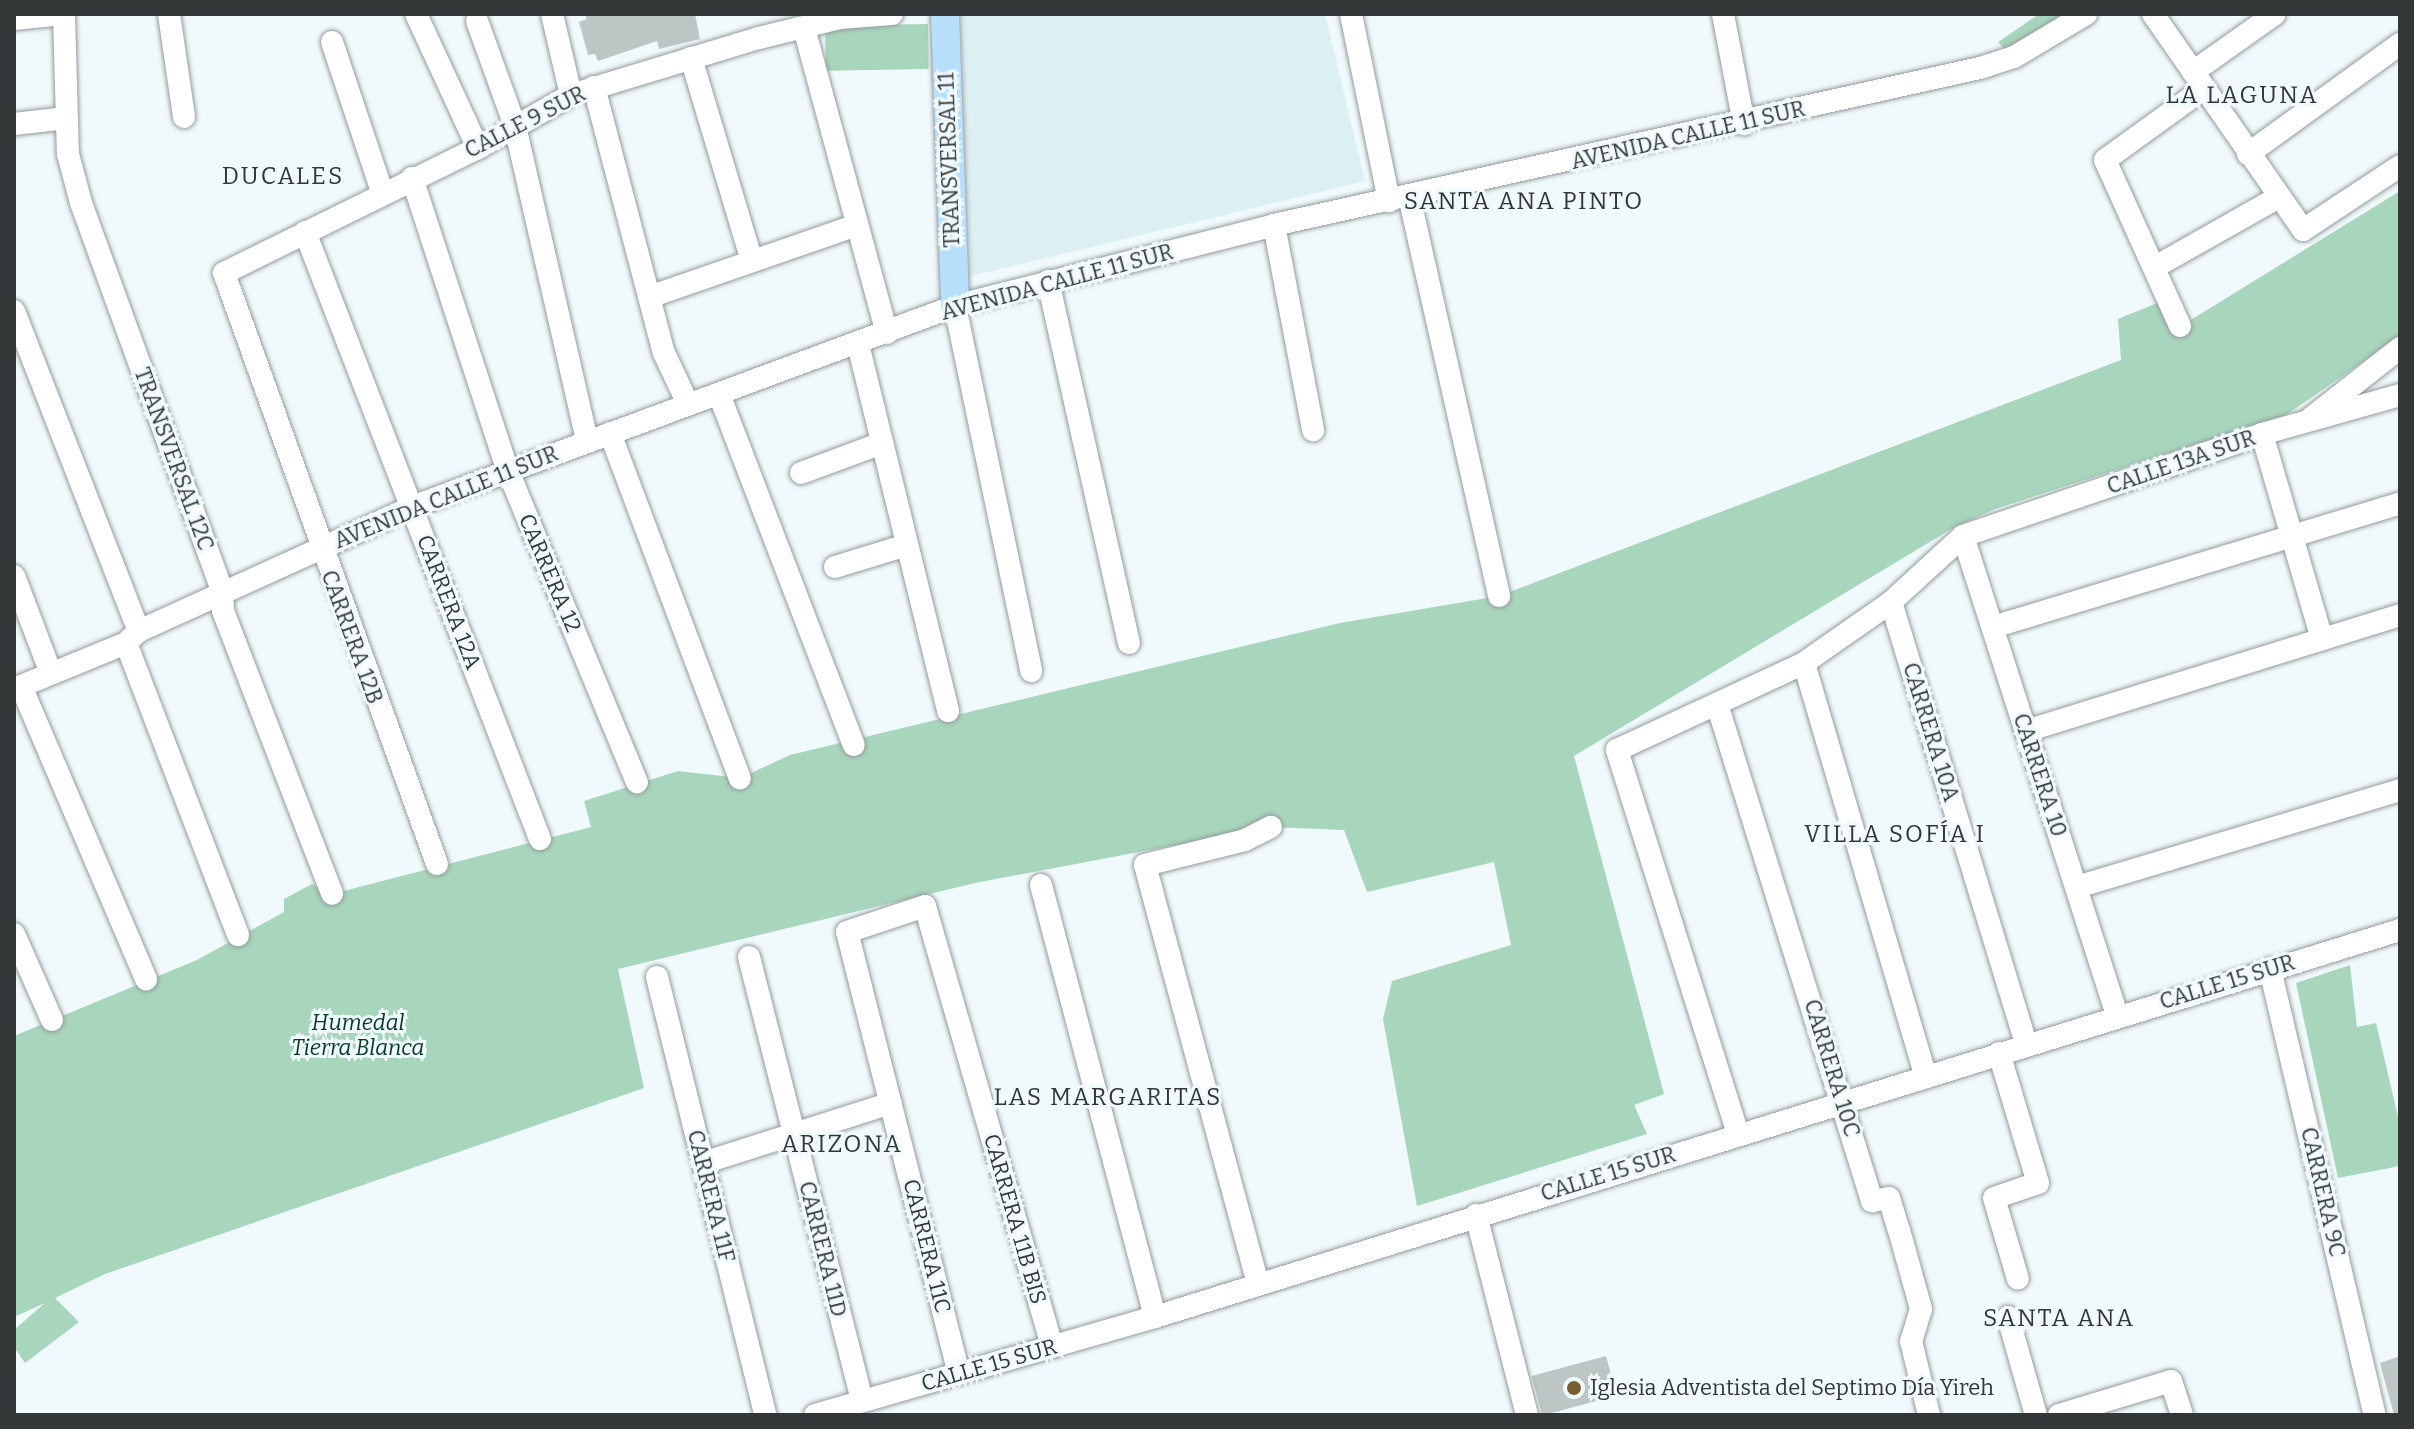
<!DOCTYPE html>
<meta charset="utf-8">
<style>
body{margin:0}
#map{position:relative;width:2414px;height:1429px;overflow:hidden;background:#f0f9fb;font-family:Bitter,serif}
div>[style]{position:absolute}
.built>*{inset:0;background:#dceff3}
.green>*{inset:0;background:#a8d6bc;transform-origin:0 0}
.building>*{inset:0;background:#bdc6c5;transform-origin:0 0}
.roads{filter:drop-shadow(0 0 2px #939b9d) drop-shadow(0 0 2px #939b9d)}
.minor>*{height:22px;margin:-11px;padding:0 11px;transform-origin:11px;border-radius:11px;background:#fff}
.major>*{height:28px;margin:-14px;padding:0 14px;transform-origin:14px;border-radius:14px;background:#b7dffb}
.dots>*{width:22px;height:22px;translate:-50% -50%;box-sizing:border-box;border:4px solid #f0f9fb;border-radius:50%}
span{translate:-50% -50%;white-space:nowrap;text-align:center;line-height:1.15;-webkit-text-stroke:6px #f0f9fb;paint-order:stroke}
.street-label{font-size:22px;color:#333738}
.park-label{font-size:22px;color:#043c25;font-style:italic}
.poi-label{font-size:22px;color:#333738}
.left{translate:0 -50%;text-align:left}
.neighbourhood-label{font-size:24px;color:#333738;letter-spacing:2px}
.frame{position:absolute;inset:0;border:16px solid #333738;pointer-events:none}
</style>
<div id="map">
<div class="built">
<i style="clip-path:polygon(961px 14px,1325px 14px,1365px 181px,971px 276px)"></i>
</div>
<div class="green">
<i style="clip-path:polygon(2039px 14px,2064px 14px,2005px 50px,1998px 42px)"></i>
<i style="left:928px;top:24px;width:45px;height:103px;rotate:89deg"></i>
<i style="clip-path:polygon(2400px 191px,2400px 336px,2286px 415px,1995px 509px,1953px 528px,1574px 756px,1664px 1094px,1634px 1105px,1647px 1134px,1417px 1206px,1383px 1019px,1392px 981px,1511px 945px,1494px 862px,1367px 892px,1344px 830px,1271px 827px,975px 883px,618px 969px,644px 1088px,105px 1274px,55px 1298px,79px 1322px,25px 1363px,14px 1347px,14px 1330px,45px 1303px,14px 1317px,14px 1036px,197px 960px,284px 912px,284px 899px,312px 884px,332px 894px,591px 827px,584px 801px,678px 771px,740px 778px,790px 755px,1340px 623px,1499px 596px,2121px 360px,2118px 319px,2167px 299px,2181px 326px)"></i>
<i style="clip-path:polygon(2350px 965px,2357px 1027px,2376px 1023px,2399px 1121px,2400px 1166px,2338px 1178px,2296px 983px)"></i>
</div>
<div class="building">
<i style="clip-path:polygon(584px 14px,695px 14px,700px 39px,659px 49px,657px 41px,598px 61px,595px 54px,588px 55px,579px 22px,587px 19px)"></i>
<i style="left:1606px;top:1356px;width:41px;height:77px;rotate:75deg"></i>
<i style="clip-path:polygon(2400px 1356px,2400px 1415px,2394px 1415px,2380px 1363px)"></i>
</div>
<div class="roads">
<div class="minor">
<i style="left:64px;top:14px;width:140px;rotate:88.4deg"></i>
<i style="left:68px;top:154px;width:51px;rotate:75.1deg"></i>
<i style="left:81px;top:203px;width:413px;rotate:70deg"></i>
<i style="left:222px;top:591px;width:20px;rotate:87deg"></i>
<i style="left:223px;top:611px;width:303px;rotate:68.9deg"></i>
<i style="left:169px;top:14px;width:104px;rotate:81.7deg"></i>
<i style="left:416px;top:14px;width:148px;rotate:65.2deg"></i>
<i style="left:552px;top:14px;width:83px;rotate:76.8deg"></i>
<i style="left:1351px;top:14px;width:191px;rotate:78.5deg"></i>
<i style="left:1723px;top:14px;width:112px;rotate:79.2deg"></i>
<i style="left:2153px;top:14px;width:263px;rotate:55.2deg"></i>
<i style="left:2303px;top:230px;width:116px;rotate:-33.4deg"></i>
<i style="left:14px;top:19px;width:49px;rotate:-5.8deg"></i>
<i style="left:477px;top:21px;width:112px;rotate:70.1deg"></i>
<i style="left:515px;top:126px;width:323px;rotate:77.1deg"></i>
<i style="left:804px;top:28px;width:316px;rotate:74.8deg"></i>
<i style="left:332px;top:42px;width:160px;rotate:71.5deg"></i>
<i style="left:691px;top:58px;width:212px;rotate:73.3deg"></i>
<i style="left:2193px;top:72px;width:100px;rotate:-35.3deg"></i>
<i style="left:594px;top:87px;width:275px;rotate:75.3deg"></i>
<i style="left:664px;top:353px;width:56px;rotate:64.8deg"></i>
<i style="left:14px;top:124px;width:53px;rotate:-6.5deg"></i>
<i style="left:2248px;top:154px;width:188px;rotate:-35.9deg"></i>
<i style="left:412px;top:178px;width:308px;rotate:71.9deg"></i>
<i style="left:508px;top:471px;width:337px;rotate:67.5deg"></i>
<i style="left:1409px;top:196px;width:410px;rotate:77.3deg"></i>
<i style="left:1274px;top:225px;width:209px;rotate:79.2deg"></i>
<i style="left:305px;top:232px;width:651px;rotate:68.84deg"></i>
<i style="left:2155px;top:267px;width:140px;rotate:-29.5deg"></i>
<i style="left:1048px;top:281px;width:371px;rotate:77.4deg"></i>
<i style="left:652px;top:296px;width:217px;rotate:-19.1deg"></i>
<i style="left:955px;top:306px;width:373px;rotate:78.2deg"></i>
<i style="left:14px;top:311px;width:344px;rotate:68.7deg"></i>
<i style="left:2180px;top:326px;width:182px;rotate:-114.3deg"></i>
<i style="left:2105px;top:160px;width:121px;rotate:-35.9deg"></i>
<i style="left:858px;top:344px;width:378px;rotate:76.2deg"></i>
<i style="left:719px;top:394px;width:376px;rotate:69deg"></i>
<i style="left:2311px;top:418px;width:113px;rotate:-38.2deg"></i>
<i style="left:610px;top:433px;width:369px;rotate:69.4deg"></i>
<i style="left:2262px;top:434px;width:214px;rotate:73.7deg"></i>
<i style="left:801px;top:473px;width:86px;rotate:-20.3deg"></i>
<i style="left:1963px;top:536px;width:503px;rotate:72.18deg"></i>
<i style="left:835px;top:567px;width:75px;rotate:-17deg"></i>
<i style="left:14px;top:576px;width:102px;rotate:69.2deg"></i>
<i style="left:1891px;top:602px;width:464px;rotate:73deg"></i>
<i style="left:1993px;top:627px;width:425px;rotate:-16.9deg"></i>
<i style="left:126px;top:643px;width:313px;rotate:69deg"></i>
<i style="left:1804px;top:663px;width:432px;rotate:73.6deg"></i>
<i style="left:21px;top:686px;width:319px;rotate:66.9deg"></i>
<i style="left:14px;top:689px;width:121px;rotate:-22.3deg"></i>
<i style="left:126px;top:643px;width:18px;rotate:-43deg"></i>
<i style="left:139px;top:631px;width:300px;rotate:-24.4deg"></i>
<i style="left:412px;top:507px;width:579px;rotate:-20.31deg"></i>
<i style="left:955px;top:306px;width:329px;rotate:-14.2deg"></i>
<i style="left:1274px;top:225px;width:723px;rotate:-12.54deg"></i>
<i style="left:1980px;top:68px;width:36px;rotate:-18deg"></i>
<i style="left:2014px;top:57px;width:84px;rotate:-30.8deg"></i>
<i style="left:1717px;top:704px;width:521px;rotate:72.68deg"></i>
<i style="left:1872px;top:1201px;width:17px;rotate:-10deg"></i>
<i style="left:1889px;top:1198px;width:34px;rotate:73deg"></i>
<i style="left:1899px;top:1230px;width:82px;rotate:74.4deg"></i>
<i style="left:1921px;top:1309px;width:34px;rotate:107deg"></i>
<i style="left:1911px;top:1341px;width:76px;rotate:76.3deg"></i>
<i style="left:2026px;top:731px;width:392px;rotate:-17.2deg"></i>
<i style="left:437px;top:864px;width:628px;rotate:-109.82deg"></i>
<i style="left:224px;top:273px;width:283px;rotate:-26.2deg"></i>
<i style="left:478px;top:148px;width:107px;rotate:-29.7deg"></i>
<i style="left:571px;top:95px;width:196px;rotate:-16.9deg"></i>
<i style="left:759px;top:38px;width:83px;rotate:-13.9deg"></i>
<i style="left:840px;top:18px;width:52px;rotate:-4.4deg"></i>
<i style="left:1041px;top:885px;width:447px;rotate:75.2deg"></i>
<i style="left:2077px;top:887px;width:337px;rotate:-16.7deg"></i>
<i style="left:14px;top:934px;width:94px;rotate:66.2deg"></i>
<i style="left:749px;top:957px;width:458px;rotate:75.7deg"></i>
<i style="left:2270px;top:969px;width:458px;rotate:76.8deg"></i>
<i style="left:657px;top:977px;width:451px;rotate:76.1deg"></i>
<i style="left:1999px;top:1053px;width:136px;rotate:73.3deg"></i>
<i style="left:2038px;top:1183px;width:46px;rotate:161.2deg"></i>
<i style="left:1994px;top:1198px;width:84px;rotate:73.5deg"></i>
<i style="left:1738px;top:1134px;width:403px;rotate:-107.5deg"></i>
<i style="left:1617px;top:750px;width:206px;rotate:-24.9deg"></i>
<i style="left:1804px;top:663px;width:106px;rotate:-35deg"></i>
<i style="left:1891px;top:602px;width:98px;rotate:-42.5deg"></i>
<i style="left:1963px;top:536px;width:316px;rotate:-18.8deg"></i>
<i style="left:2262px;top:434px;width:143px;rotate:-15.8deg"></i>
<i style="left:703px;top:1163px;width:197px;rotate:-17.7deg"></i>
<i style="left:1476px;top:1215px;width:206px;rotate:75.7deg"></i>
<i style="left:1258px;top:1284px;width:434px;rotate:-105.1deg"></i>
<i style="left:1145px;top:865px;width:103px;rotate:-14deg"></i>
<i style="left:1245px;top:840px;width:29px;rotate:-27deg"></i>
<i style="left:2008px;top:1317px;width:102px;rotate:74.1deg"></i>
<i style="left:959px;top:1374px;width:456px;rotate:-104.2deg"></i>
<i style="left:847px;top:932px;width:82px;rotate:-18.4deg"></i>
<i style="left:925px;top:906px;width:459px;rotate:73.9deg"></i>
<i style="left:815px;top:1415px;width:354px;rotate:-16.1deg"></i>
<i style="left:1155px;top:1317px;width:1304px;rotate:-17.27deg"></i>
<i style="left:2059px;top:1415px;width:117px;rotate:-16.9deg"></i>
<i style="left:2171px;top:1381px;width:36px;rotate:72deg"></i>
</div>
<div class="major">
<i style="left:945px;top:14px;width:292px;rotate:88deg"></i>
</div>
</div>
<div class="dots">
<i style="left:1574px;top:1388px;background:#7a5f31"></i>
</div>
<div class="street-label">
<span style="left:525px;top:122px;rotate:-27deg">CALLE 9 SUR</span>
<span style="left:1688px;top:135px;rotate:-13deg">AVENIDA CALLE 11 SUR</span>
<span style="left:949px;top:160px;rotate:-92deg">TRANSVERSAL 11</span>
<span style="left:1057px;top:282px;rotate:-15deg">AVENIDA CALLE 11 SUR</span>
<span style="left:174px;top:459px;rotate:70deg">TRANSVERSAL 12C</span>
<span style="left:2181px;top:462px;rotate:-19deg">CALLE 13A SUR</span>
<span style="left:446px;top:497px;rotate:-22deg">AVENIDA CALLE 11 SUR</span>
<span style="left:550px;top:573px;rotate:67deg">CARRERA 12</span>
<span style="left:449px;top:602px;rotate:69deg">CARRERA 12A</span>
<span style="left:352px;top:637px;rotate:70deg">CARRERA 12B</span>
<span style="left:1931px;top:732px;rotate:73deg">CARRERA 10A</span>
<span style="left:2040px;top:775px;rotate:72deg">CARRERA 10</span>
<span style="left:2227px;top:982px;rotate:-17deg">CALLE 15 SUR</span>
<span style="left:1832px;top:1068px;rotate:73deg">CARRERA 10C</span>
<span style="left:1608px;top:1174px;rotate:-17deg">CALLE 15 SUR</span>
<span style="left:2323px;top:1192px;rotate:77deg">CARRERA 9C</span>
<span style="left:711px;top:1196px;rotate:76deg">CARRERA 11F</span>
<span style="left:1015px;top:1219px;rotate:74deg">CARRERA 11B BIS</span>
<span style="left:927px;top:1246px;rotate:76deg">CARRERA 11C</span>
<span style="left:823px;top:1249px;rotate:76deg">CARRERA 11D</span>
<span style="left:989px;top:1365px;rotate:-16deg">CALLE 15 SUR</span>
</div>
<div class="park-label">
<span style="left:358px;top:1035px">Humedal<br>Tierra Blanca</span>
</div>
<div class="poi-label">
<span class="left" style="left:1590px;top:1388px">Iglesia Adventista del Septimo Día Yireh</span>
</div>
<div class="neighbourhood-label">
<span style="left:2242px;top:96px">LA LAGUNA</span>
<span style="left:283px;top:177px">DUCALES</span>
<span style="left:1524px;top:202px">SANTA ANA PINTO</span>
<span style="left:1895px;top:835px">VILLA SOFÍA I</span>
<span style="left:1108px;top:1098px">LAS MARGARITAS</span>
<span style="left:842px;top:1145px">ARIZONA</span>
<span style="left:2059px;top:1319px">SANTA ANA</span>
</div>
<div class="frame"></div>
</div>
